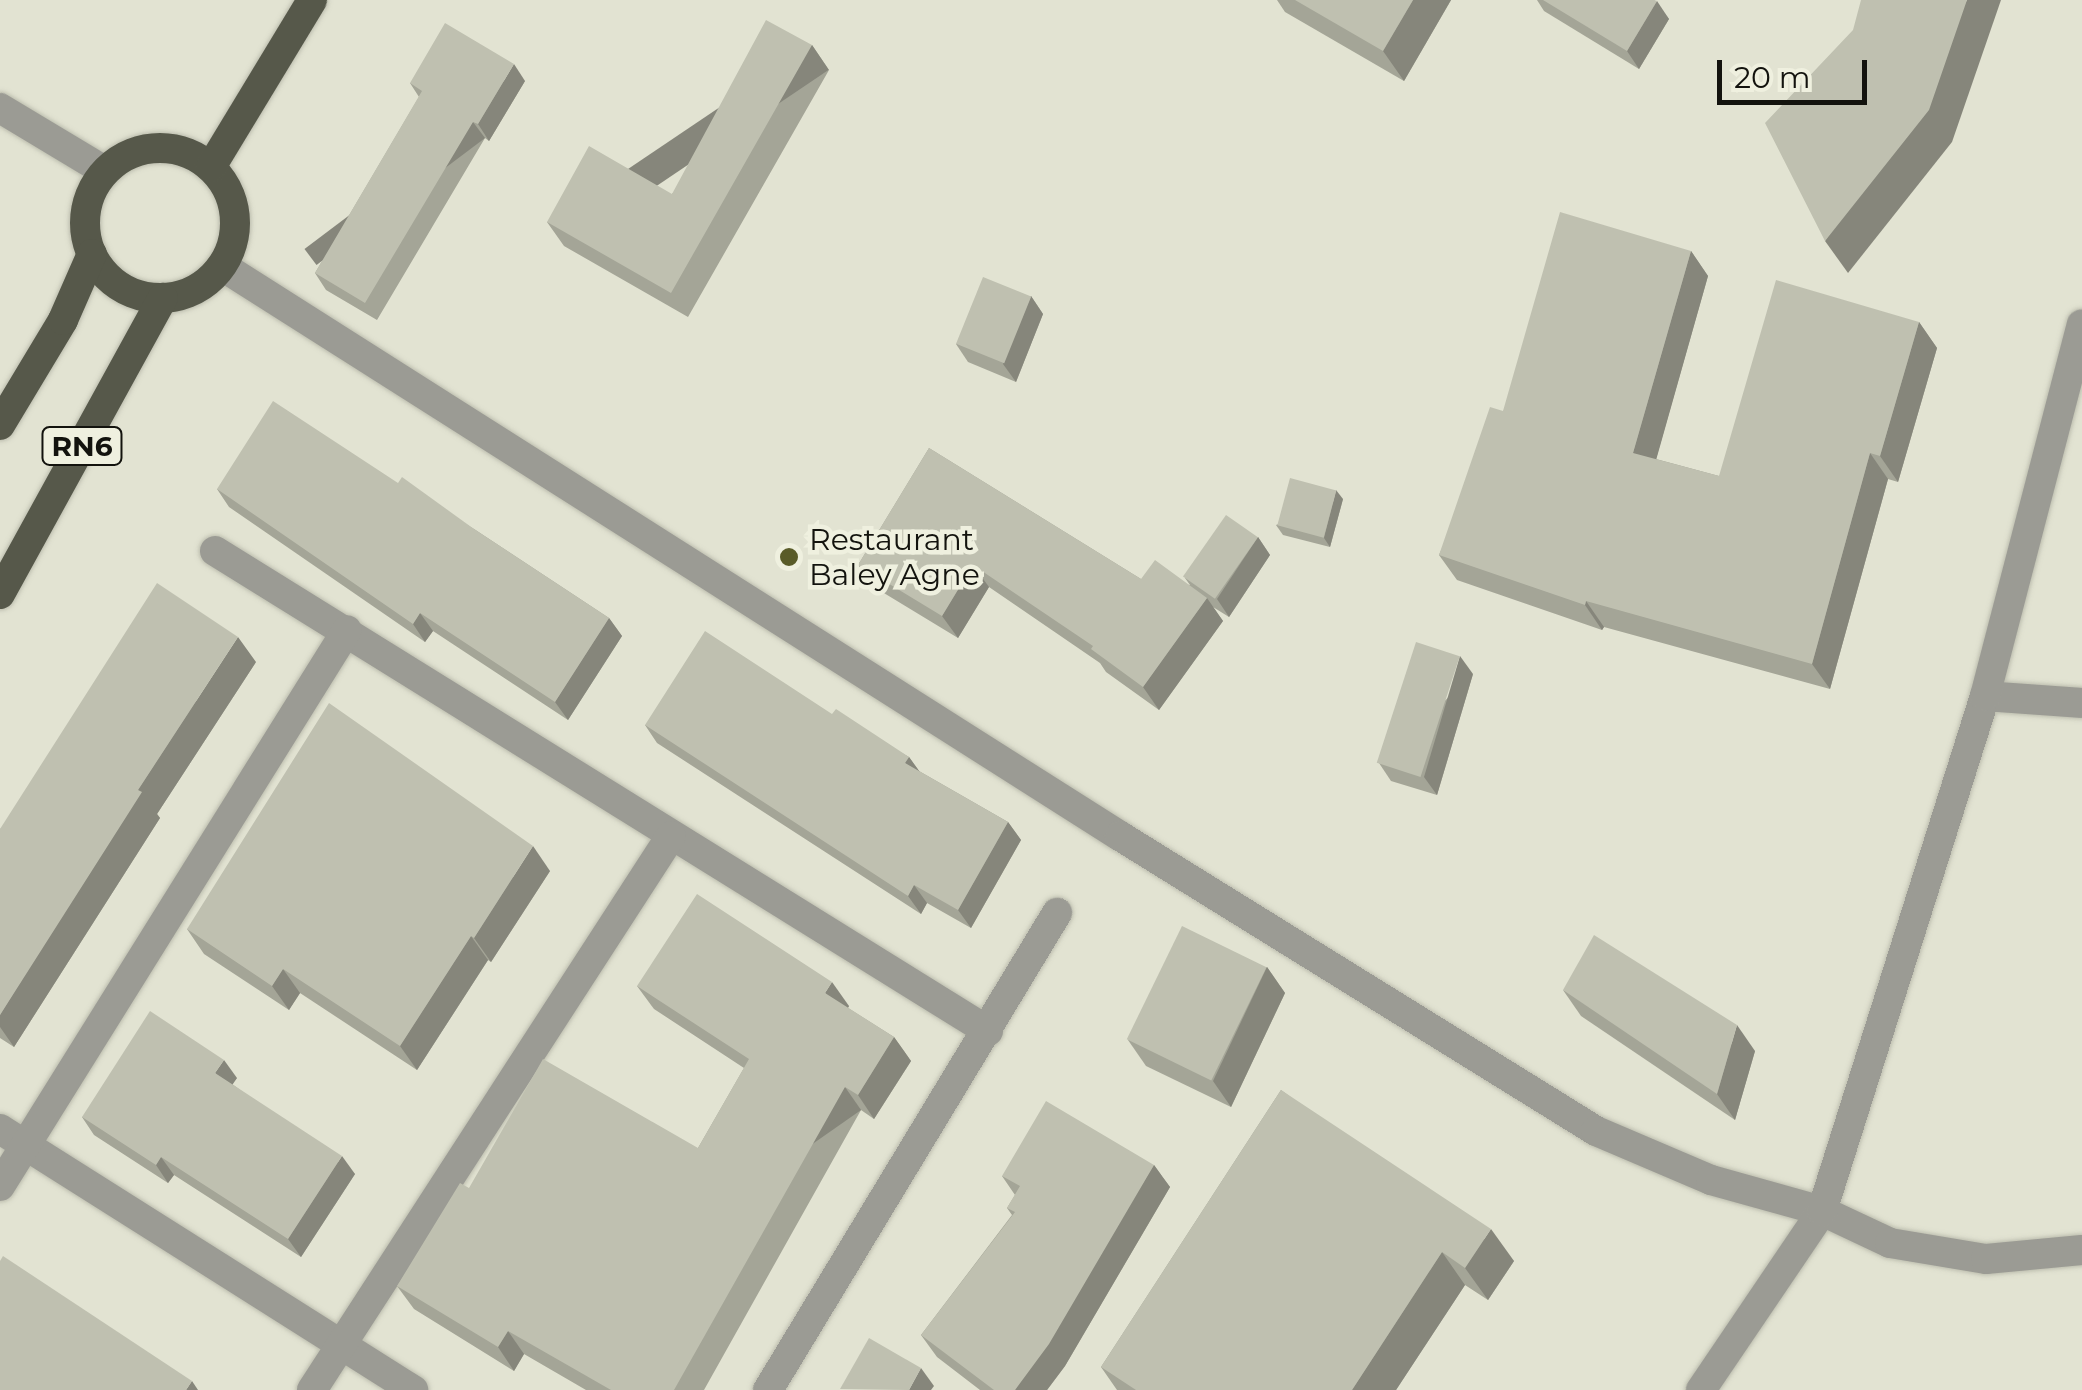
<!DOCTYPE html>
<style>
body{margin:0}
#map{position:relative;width:2082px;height:1390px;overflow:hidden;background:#e2e3d2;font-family:Montserrat,sans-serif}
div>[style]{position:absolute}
.roads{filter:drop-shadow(0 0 2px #bdbeaf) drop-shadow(0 0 2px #bdbeaf)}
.minor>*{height:30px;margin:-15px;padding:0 15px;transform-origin:15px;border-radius:15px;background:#9b9b94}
.trunk>*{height:30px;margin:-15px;padding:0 15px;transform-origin:15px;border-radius:15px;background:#56584a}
.trunk>.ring{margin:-15px;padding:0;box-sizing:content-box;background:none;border:30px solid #56584a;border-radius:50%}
.wall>*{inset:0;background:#a4a597}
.shaded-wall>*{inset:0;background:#86867b;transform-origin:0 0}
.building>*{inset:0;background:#bfc0b0;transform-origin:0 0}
.dots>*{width:28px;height:28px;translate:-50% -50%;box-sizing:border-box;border:5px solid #eff0df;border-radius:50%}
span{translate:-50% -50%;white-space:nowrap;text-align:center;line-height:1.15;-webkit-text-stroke:9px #eff0df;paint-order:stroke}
.shield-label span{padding:2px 8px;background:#eff0df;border:2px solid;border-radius:8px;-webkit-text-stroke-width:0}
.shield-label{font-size:28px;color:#13130e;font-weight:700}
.poi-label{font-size:30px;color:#13130e}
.left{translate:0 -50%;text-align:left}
.scale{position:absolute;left:1717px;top:60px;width:150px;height:45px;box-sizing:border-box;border:5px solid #13130e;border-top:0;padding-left:12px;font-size:30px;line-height:35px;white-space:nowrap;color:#13130e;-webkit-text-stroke:8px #eff0df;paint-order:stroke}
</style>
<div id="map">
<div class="roads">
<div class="minor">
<i style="left:0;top:108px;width:122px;rotate:31deg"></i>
<i style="left:222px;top:266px;width:1064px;rotate:32.41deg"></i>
<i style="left:1120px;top:836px;width:560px;rotate:31.79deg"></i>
<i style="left:1596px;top:1131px;width:125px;rotate:23.1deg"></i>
<i style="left:1711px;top:1180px;width:115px;rotate:15.6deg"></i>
<i style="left:1822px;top:1211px;width:75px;rotate:25.2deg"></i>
<i style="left:1890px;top:1243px;width:97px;rotate:9.5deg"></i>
<i style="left:1986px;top:1259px;width:96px;rotate:-5.4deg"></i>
<i style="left:215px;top:551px;width:910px;rotate:31.84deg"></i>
<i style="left:1985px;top:696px;width:97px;rotate:4.1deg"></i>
<i style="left:0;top:1129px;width:489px;rotate:32.3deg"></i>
<i style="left:0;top:1186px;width:655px;rotate:-58.03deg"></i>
<i style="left:312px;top:1390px;width:660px;rotate:-57.06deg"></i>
<i style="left:768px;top:1390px;width:558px;rotate:-58.79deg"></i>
<i style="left:1701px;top:1390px;width:216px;rotate:-55.9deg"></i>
<i style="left:1822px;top:1211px;width:540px;rotate:-72.44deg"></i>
<i style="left:1985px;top:696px;width:384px;rotate:-75.4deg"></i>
</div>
<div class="trunk">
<i class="ring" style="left:85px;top:148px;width:120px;height:120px"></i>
<i style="left:211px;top:167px;width:195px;rotate:-58.8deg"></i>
<i style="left:0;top:425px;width:122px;rotate:-59deg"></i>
<i style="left:63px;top:320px;width:72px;rotate:-66.3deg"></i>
<i style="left:0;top:594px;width:338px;rotate:-61.2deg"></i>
</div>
</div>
<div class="wall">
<i style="clip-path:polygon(1277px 0,1451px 0,1404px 81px,1285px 12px)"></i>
<i style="clip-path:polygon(1537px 0,1654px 0,1669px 19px,1639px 69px,1544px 11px)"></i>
<i style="clip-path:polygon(812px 45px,829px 70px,688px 317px,564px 246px,547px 222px,672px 194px)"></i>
<i style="clip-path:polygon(525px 81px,489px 141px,485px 138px,377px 320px,326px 290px,315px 273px,419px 97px,410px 83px)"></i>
<i style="clip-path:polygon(1691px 251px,1708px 276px,1656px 459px,1719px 476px,1919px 322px,1937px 348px,1898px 482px,1888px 479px,1830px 689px,1604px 627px,1602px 630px,1457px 580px,1439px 555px,1503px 411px)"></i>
<i style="clip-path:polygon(1031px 296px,1043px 314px,1016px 382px,968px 362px,956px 344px)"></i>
<i style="clip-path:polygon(929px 448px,1141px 579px,1190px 585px,1185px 578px,1258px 537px,1270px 555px,1229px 617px,1213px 607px,1223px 621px,1159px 710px,1106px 672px,1100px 663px,989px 587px,958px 638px,874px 587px,858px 565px)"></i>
<i style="clip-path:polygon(398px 483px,474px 529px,609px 618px,622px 636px,568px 720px,433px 631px,425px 642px,229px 507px,217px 489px)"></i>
<i style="clip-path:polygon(1343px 499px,1330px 547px,1283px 535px,1276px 525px)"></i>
<i style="clip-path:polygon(256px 662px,157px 814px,160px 818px,14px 1047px,0 1038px,0 829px)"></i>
<i style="clip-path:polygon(1473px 674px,1437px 795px,1391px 781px,1379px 763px)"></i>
<i style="clip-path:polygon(832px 714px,909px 757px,919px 771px,1008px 822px,1021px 840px,971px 928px,927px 903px,921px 914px,657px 743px,645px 725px)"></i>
<i style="clip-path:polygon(550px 871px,491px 962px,488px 960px,417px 1070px,300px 993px,289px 1010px,204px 954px,187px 929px)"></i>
<i style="clip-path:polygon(1267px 967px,1285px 993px,1231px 1107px,1146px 1066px,1128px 1040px)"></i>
<i style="clip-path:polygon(637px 986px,849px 1006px,848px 1008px,894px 1037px,911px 1061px,874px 1119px,861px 1110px,704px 1390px,586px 1390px,524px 1354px,514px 1371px,414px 1309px,397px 1286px,469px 1188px,698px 1148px,744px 1068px,654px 1009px)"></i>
<i style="clip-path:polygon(1563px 990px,1755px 1051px,1735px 1120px,1581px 1016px)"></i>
<i style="clip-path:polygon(237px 1078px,232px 1084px,355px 1174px,301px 1257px,174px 1175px,168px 1183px,94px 1135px,82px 1117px)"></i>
<i style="clip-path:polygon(1281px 1090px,1514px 1261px,1488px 1300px,1465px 1285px,1396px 1390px,1117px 1390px,1101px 1367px)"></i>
<i style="clip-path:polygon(1154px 1165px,1170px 1187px,1065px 1366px,1047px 1390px,980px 1390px,937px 1357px,921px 1335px,1012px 1215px,1007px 1208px,1015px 1195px,1002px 1176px)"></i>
</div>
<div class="shaded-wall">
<i style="clip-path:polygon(1413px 0,1451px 0,1404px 81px,1383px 51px)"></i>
<i style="clip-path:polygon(1967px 0,2001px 0,1952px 142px,1848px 273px,1825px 241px)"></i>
<i style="clip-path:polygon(1657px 1px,1669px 19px,1639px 69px,1627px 51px)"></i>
<i style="left:812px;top:45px;width:30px;height:285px;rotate:56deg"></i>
<i style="clip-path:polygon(514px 64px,525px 81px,489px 141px,478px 124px)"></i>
<i style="left:473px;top:122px;width:20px;height:211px;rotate:53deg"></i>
<i style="clip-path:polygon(1691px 251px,1708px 276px,1651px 478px,1633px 453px)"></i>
<i style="clip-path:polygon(1031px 296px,1043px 314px,1016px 382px,1003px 364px)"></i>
<i style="clip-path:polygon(1919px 322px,1937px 348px,1898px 482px,1880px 456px)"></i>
<i style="clip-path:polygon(1870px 453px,1888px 479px,1830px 689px,1812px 664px)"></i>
<i style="clip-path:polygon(1336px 490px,1343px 499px,1330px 547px,1324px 538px)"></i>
<i style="clip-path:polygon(1258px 537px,1270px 555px,1229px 617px,1217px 599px)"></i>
<i style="clip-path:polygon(973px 565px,989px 587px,958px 638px,942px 616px)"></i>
<i style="clip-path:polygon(1207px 598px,1223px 621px,1159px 710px,1143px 687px)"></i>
<i style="clip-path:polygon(1586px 601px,1604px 627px,1602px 630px,1585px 605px)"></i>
<i style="clip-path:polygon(420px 613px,433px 631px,425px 642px,413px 624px)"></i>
<i style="clip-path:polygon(609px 618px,622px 636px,568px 720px,555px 702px)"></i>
<i style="clip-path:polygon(238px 637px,256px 662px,157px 814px,160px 818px,14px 1047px,0 1027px,0 1015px,138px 790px)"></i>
<i style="clip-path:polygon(1460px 656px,1473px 674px,1437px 795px,1424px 777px)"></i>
<i style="clip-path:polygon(909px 757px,922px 775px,905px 763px)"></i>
<i style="clip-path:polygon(1008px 822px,1021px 840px,971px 928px,958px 910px)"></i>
<i style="clip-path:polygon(533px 846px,550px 871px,491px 962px,474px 938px)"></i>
<i style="clip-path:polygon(914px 885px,927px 903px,921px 914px,908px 896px)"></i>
<i style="clip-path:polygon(471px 936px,488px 960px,417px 1070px,400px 1046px)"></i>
<i style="clip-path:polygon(1267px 967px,1285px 993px,1231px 1107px,1213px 1081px)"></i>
<i style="clip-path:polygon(283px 969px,300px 993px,289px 1010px,272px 986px)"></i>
<i style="clip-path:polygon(832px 982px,849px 1006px,842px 1017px,825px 993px)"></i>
<i style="clip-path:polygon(1737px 1025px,1755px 1051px,1735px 1120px,1717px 1094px)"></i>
<i style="clip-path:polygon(894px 1037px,911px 1061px,874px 1119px,858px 1095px)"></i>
<i style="clip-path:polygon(224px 1060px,237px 1078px,228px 1091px,215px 1073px)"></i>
<i style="left:845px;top:1087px;width:28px;height:348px;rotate:55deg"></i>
<i style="clip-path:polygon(342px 1156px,355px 1174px,301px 1257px,288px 1239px)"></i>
<i style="clip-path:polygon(161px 1157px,174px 1175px,168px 1183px,156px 1165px)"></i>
<i style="clip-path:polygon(1154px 1165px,1170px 1187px,1065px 1366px,1047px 1390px,1015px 1390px)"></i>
<i style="clip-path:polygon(1491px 1229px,1514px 1261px,1488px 1300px,1465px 1268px)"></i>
<i style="clip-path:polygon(1442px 1252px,1465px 1285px,1396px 1390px,1352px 1390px)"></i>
<i style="clip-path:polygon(508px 1331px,524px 1354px,514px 1371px,498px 1347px)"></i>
<i style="clip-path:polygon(921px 1368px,934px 1386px,931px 1390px,909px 1390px)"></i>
<i style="clip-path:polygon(192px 1381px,198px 1390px,186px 1390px)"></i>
</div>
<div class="building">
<i style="clip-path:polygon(1295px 0,1413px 0,1383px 51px)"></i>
<i style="clip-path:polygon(1543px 0,1654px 0,1657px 1px,1627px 51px)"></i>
<i style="clip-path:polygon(1861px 0,1967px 0,1929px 110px,1825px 241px,1765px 123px,1853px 30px)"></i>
<i style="clip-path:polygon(766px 20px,812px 45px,671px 293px,547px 222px,589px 146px,672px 194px)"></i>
<i style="clip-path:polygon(445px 23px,514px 64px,478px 124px,473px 122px,365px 303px,315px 273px,422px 91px,410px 83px)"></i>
<i style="clip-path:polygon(1560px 212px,1691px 251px,1633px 453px,1719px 476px,1776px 280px,1919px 322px,1880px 456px,1870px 453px,1812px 664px,1586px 601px,1585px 605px,1439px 555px,1490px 407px,1503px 411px)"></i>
<i style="left:983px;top:277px;width:52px;height:72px;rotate:22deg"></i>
<i style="clip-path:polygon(273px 401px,398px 483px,402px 477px,474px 529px,609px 618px,555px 702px,420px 613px,413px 624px,217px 489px)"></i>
<i style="clip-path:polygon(929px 448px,1141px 579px,1155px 560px,1207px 598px,1143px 687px,1091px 649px,1093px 646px,973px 565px,942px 616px,858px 565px)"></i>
<i style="left:1290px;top:478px;width:48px;height:49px;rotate:15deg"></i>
<i style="left:1226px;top:515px;width:39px;height:75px;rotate:35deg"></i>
<i style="clip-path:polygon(157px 583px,238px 637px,138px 790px,142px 792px,0 1015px,0 829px)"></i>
<i style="clip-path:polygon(705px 631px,832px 714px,836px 709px,909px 757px,905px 763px,1008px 822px,958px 910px,914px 885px,908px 896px,645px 725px)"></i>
<i style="left:1416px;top:642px;width:46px;height:127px;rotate:18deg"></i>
<i style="clip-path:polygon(329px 703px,533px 846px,474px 938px,471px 936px,400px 1046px,283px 969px,272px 986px,187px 929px)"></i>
<i style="clip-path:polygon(697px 894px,832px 982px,825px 993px,894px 1037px,858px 1095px,845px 1087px,674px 1390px,611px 1390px,508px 1331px,498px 1347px,397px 1286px,460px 1183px,469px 1188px,543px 1059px,698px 1148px,749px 1059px,637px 986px)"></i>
<i style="left:1182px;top:926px;width:94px;height:126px;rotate:26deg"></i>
<i style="clip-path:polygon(1594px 935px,1737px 1025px,1717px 1094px,1563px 990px)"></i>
<i style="clip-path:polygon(150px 1011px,224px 1060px,215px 1073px,342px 1156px,288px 1239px,161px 1157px,156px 1165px,82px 1117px)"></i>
<i style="clip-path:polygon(1281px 1090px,1491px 1229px,1465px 1268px,1442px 1252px,1352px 1390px,1136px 1390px,1101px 1367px)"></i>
<i style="clip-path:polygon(1046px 1101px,1154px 1165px,1049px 1344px,1015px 1390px,994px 1390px,921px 1335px,1015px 1212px,1007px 1208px,1020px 1186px,1002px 1176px)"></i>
<i style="clip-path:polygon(3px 1256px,192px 1381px,186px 1390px,0 1390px,0 1261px)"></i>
<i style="clip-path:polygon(869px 1338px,921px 1368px,909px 1390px,840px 1389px)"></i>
</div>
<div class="dots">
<i style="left:789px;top:557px;background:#595b28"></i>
</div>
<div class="shield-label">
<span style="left:82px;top:446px">RN6</span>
</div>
<div class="poi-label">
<span class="left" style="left:809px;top:557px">Restaurant<br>Baley Agne</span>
</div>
<div class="scale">20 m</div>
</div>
